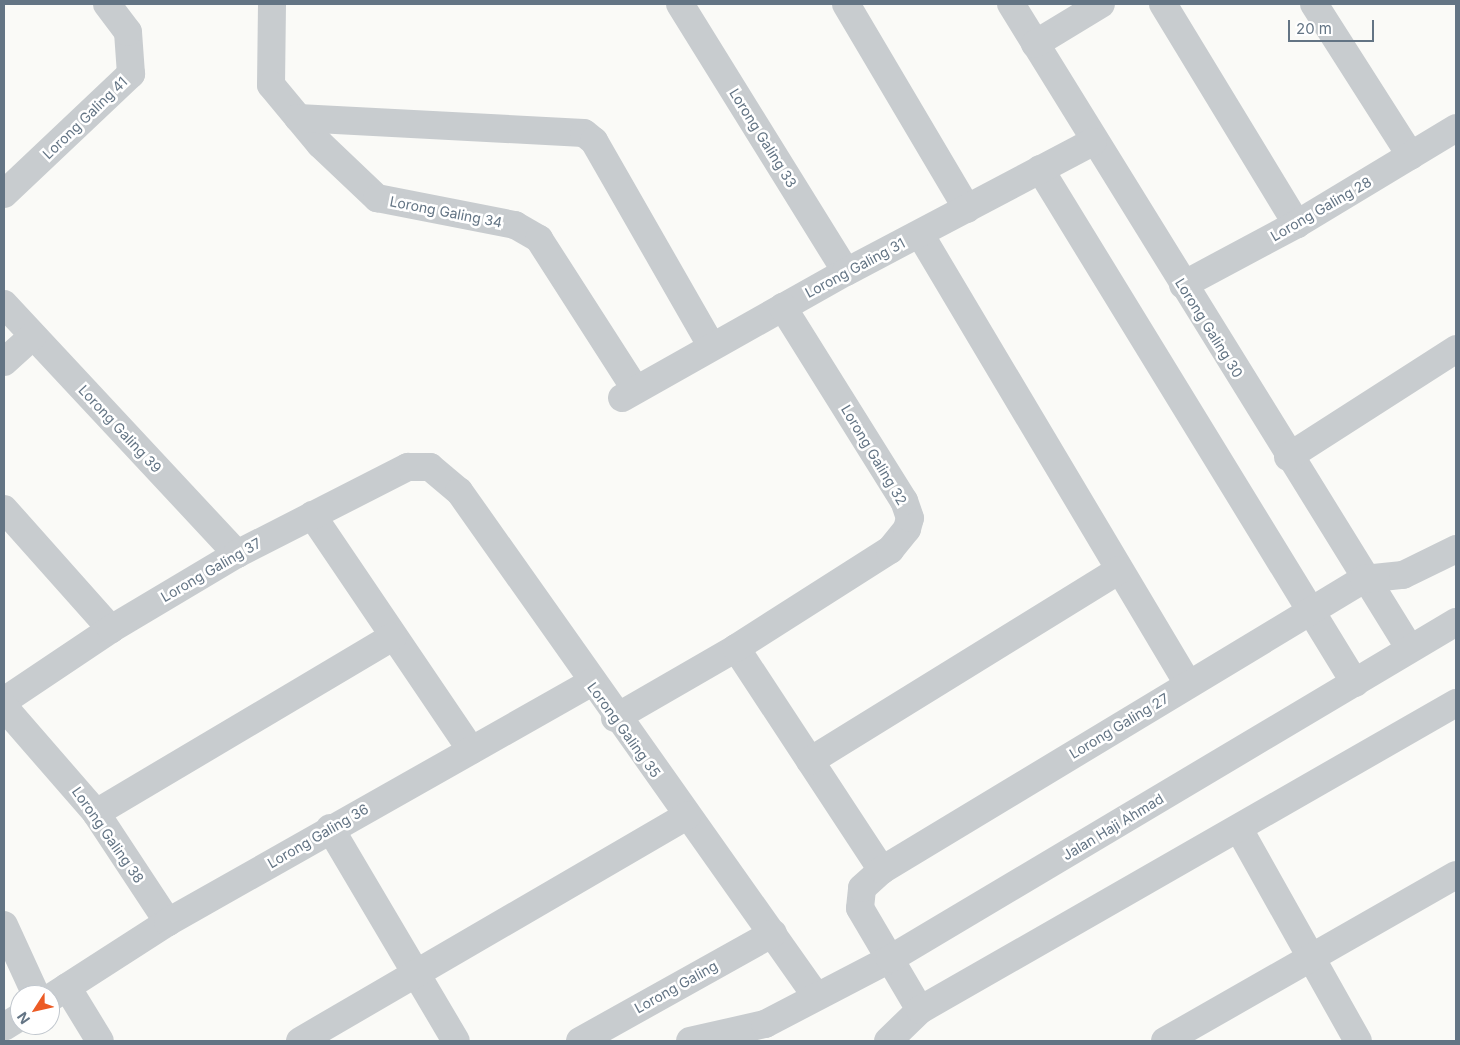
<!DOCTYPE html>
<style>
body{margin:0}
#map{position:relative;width:1460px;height:1045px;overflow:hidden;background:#fafaf7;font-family:Inter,sans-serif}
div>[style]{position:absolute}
.minor>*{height:28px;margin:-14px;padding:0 14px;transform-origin:14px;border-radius:14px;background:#c8cccf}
span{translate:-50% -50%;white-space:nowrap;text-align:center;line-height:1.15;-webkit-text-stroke:5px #fff;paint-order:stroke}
.street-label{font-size:14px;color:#637484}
.frame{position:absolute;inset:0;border:5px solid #637484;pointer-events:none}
.north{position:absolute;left:10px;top:985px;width:50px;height:50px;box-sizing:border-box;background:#fff;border:1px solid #c1c7ce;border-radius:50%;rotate:235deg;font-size:14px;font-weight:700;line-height:20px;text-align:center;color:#637484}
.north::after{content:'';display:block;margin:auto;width:18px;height:22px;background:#ec5b25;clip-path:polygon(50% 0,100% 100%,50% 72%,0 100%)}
.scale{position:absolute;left:1288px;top:20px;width:86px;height:22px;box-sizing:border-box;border:2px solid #637484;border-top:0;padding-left:6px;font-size:15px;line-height:18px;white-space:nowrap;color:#637484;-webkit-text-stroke:4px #fff;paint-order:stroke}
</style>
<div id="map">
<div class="minor">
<i style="left:272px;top:4px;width:81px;rotate:90.7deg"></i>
<i style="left:271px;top:85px;width:77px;rotate:50.3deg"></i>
<i style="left:320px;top:144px;width:79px;rotate:43.5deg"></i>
<i style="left:377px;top:198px;width:141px;rotate:11.1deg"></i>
<i style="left:515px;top:225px;width:28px;rotate:30deg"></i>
<i style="left:539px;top:239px;width:179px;rotate:57.3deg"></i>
<i style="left:680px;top:4px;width:315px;rotate:58.2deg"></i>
<i style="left:846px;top:4px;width:238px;rotate:59.4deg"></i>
<i style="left:1011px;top:4px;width:758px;rotate:58.26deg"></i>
<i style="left:1163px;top:4px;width:258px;rotate:58.7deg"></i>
<i style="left:1314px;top:4px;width:180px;rotate:57.5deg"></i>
<i style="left:1035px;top:44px;width:77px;rotate:-31.2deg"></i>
<i style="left:298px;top:118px;width:286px;rotate:3deg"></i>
<i style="left:584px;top:133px;width:13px;rotate:39deg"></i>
<i style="left:594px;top:141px;width:237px;rotate:60.2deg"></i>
<i style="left:1040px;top:169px;width:603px;rotate:58.5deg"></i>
<i style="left:4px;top:194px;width:175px;rotate:-43.4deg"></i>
<i style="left:131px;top:74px;width:42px;rotate:-94.1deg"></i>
<i style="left:128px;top:32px;width:35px;rotate:-127deg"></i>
<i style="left:920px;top:234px;width:524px;rotate:59.22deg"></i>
<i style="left:1183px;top:285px;width:129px;rotate:-28.2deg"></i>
<i style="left:1297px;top:224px;width:186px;rotate:-31.1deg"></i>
<i style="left:4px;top:304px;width:342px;rotate:47deg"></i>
<i style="left:4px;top:362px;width:39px;rotate:-42deg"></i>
<i style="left:622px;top:398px;width:257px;rotate:-29.4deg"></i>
<i style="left:846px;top:272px;width:279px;rotate:-27.8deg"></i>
<i style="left:1288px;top:457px;width:200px;rotate:-32.7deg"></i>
<i style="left:4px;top:509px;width:161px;rotate:48.3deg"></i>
<i style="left:312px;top:515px;width:284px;rotate:55.9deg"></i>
<i style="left:736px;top:648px;width:266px;rotate:56.7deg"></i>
<i style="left:4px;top:701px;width:129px;rotate:-33.9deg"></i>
<i style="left:111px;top:629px;width:147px;rotate:-30.8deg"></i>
<i style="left:237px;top:554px;width:192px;rotate:-27deg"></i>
<i style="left:408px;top:467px;width:22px"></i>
<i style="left:430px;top:467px;width:38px;rotate:40deg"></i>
<i style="left:459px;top:491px;width:618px;rotate:54.74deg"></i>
<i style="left:4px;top:707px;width:140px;rotate:49deg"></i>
<i style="left:96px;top:813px;width:131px;rotate:56.6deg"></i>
<i style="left:615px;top:718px;width:140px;rotate:-30deg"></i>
<i style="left:736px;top:648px;width:183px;rotate:-32.5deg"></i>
<i style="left:890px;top:550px;width:27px;rotate:-51deg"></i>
<i style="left:907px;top:529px;width:11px;rotate:-75deg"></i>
<i style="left:910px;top:518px;width:18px;rotate:-109deg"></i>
<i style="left:904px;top:501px;width:229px;rotate:-122deg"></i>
<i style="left:810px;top:761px;width:363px;rotate:-31.7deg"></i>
<i style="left:96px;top:813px;width:345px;rotate:-30.7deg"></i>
<i style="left:330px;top:828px;width:247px;rotate:59.4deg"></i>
<i style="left:1239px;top:829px;width:243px;rotate:60.7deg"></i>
<i style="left:4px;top:925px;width:77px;rotate:65.4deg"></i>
<i style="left:67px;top:987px;width:63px;rotate:58.6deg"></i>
<i style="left:50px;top:998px;width:140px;rotate:-32.8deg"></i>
<i style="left:168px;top:922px;width:486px;rotate:-29.5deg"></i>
<i style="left:920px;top:1010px;width:118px;rotate:-120.5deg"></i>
<i style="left:860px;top:908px;width:20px;rotate:-84deg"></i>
<i style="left:862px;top:888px;width:27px;rotate:-42deg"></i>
<i style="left:882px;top:870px;width:563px;rotate:-31.12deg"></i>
<i style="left:1364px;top:579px;width:39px;rotate:-6deg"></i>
<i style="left:1403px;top:575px;width:59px;rotate:-26.1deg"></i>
<i style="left:4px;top:1027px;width:19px;rotate:-32deg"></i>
<i style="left:300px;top:1041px;width:448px;rotate:-30.2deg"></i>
<i style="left:580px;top:1041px;width:221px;rotate:-29.2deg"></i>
<i style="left:690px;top:1041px;width:77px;rotate:-12.8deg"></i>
<i style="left:765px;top:1024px;width:141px;rotate:-27.5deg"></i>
<i style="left:890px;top:959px;width:659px;rotate:-30.77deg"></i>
<i style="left:888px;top:1041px;width:45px;rotate:-44.1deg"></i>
<i style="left:920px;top:1010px;width:618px;rotate:-29.8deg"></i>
<i style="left:1165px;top:1041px;width:335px;rotate:-29.7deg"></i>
</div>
<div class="street-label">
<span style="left:85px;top:118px;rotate:-44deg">Lorong Galing 41</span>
<span style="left:763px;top:138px;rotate:58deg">Lorong Galing 33</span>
<span style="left:1321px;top:209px;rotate:-30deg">Lorong Galing 28</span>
<span style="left:446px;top:212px;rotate:11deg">Lorong Galing 34</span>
<span style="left:855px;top:268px;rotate:-28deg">Lorong Galing 31</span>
<span style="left:1209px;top:328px;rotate:58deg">Lorong Galing 30</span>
<span style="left:120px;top:429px;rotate:47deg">Lorong Galing 39</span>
<span style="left:874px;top:455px;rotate:59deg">Lorong Galing 32</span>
<span style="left:211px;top:570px;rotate:-30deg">Lorong Galing 37</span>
<span style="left:1119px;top:726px;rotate:-31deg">Lorong Galing 27</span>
<span style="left:624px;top:730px;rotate:54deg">Lorong Galing 35</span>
<span style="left:1113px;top:827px;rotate:-31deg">Jalan Haji Ahmad</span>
<span style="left:108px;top:835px;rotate:55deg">Lorong Galing 38</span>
<span style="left:318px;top:836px;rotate:-30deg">Lorong Galing 36</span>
<span style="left:676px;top:987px;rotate:-29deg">Lorong Galing</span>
</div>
<div class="frame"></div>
<div class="north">N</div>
<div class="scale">20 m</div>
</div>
